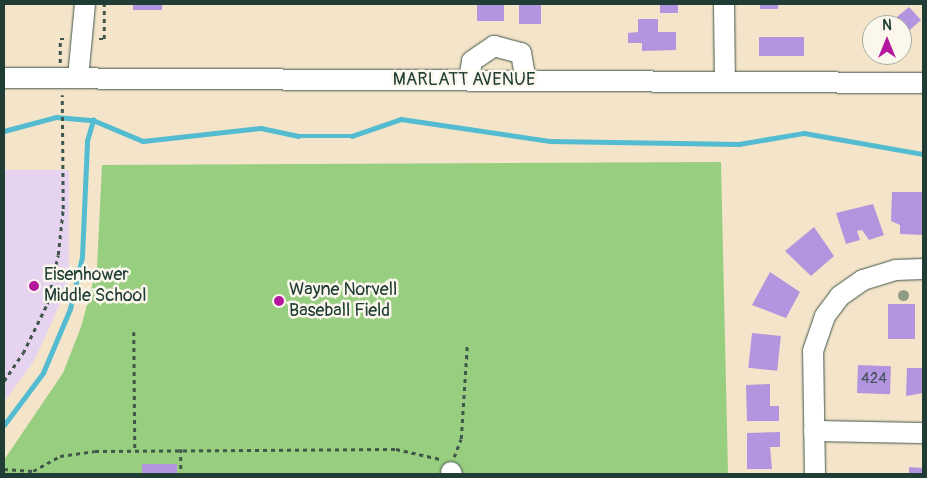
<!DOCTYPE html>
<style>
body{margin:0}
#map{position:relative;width:927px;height:478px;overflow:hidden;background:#f4e4ca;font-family:Pangolin,sans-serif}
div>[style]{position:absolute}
.built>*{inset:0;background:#e6d3f0}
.green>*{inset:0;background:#98ce80}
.stream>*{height:4.5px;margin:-2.25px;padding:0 2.25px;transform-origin:2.25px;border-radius:2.25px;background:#53bcd0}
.building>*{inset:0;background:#b295de;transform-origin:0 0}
.path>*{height:2.5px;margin-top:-1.25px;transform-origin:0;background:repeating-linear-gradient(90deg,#3f564a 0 4px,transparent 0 8px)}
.roads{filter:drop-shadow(0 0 1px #3f564a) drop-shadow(0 0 1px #3f564a)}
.minor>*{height:20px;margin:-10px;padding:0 10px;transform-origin:10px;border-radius:10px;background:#fff}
.trees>*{width:11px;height:11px;margin:-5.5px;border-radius:50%;background:#8f9c82}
.dots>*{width:14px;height:14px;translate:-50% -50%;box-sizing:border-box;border:2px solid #fbf7ec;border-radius:50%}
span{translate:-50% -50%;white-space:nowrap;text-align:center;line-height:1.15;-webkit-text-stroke:5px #fbf7ec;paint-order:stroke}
.number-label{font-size:15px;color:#44535e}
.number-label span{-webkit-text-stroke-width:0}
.street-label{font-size:18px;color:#1f3d34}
.poi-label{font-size:18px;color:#1f3d34}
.left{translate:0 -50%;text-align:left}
.frame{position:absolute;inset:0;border:5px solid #1f3d34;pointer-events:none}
.north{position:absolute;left:862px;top:15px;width:50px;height:50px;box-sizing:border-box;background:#fbf7ec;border:1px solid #a3ada2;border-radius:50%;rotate:0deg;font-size:14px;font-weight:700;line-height:20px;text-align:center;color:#1f3d34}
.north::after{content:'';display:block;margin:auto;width:18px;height:22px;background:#b5179e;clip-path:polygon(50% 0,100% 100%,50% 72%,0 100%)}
</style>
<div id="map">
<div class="built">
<i style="clip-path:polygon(4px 170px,69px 170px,69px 271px,61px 302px,34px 361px,4px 402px)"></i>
</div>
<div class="green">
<i style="clip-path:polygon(721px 162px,728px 474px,4px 474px,4px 460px,63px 373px,81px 327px,97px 268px,102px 165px)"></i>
</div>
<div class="stream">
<i style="left:4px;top:131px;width:54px;rotate:-15.1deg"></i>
<i style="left:56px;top:117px;width:37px;rotate:5deg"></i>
<i style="left:93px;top:120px;width:54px;rotate:22.8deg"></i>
<i style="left:143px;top:141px;width:119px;rotate:-6.3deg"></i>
<i style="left:261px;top:128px;width:38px;rotate:12deg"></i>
<i style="left:298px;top:136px;width:54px"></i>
<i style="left:352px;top:136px;width:52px;rotate:-19.1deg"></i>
<i style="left:401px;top:119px;width:151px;rotate:8.4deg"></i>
<i style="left:550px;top:141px;width:189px;rotate:0.9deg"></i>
<i style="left:739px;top:144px;width:66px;rotate:-9.6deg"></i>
<i style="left:804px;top:133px;width:121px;rotate:10deg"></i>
<i style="left:4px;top:425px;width:65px;rotate:-53.1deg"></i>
<i style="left:43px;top:373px;width:69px;rotate:-67.1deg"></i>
<i style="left:70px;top:309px;width:53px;rotate:-77deg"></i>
<i style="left:82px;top:257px;width:116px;rotate:-87.5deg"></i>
<i style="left:87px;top:141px;width:22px;rotate:-74deg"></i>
</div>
<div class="building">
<i style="left:133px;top:4px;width:29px;height:6px"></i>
<i style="left:477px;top:4px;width:27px;height:17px"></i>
<i style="left:519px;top:4px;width:22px;height:20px"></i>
<i style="left:660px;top:4px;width:18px;height:9px"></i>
<i style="left:760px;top:4px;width:18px;height:5px"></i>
<i style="clip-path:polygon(909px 7px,921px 20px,902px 37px,902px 25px,887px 25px)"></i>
<i style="clip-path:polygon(638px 19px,658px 19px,658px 32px,676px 32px,676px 50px,642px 51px,642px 43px,628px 43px,628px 33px,638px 32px)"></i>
<i style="left:759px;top:37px;width:45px;height:19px"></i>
<i style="clip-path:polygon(892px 192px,923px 192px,923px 235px,900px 234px,900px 225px,891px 221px)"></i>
<i style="clip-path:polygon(873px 204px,884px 235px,869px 240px,862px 230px,857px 231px,860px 240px,846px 244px,836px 213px)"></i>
<i style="clip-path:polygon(814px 227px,834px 256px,811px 276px,785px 251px)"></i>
<i style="clip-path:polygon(770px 272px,800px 292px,786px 318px,752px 305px)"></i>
<i style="left:888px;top:304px;width:27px;height:35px"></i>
<i style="left:752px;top:333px;width:29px;height:35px;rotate:6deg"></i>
<i style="left:858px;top:365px;width:33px;height:28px;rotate:2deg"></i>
<i style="clip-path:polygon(907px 368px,923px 368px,923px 393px,906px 396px)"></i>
<i style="clip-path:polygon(770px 384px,770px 406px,779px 406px,779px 421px,747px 421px,746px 385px)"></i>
<i style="clip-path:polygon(780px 432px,780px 447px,770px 447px,772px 469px,747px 469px,747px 433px)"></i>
<i style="left:142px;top:464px;width:35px;height:10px"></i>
<i style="clip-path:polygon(909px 467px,923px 468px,923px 474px,909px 474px)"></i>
</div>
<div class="path">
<i style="left:99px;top:39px;width:5px"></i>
<i style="left:104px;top:39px;width:35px;rotate:-90deg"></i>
<i style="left:60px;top:63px;width:24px;rotate:-90deg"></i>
<i style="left:60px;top:39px;width:6px"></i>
<i style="left:134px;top:332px;width:119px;rotate:89.5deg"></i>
<i style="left:4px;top:381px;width:34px;rotate:-56deg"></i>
<i style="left:23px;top:353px;width:55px;rotate:-63.9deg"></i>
<i style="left:47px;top:304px;width:50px;rotate:-77.3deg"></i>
<i style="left:58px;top:255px;width:46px;rotate:-83.8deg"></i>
<i style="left:63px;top:209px;width:114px;rotate:-90.5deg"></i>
<i style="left:181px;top:449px;width:25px;rotate:90deg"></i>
<i style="left:454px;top:457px;width:19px;rotate:-69deg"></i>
<i style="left:461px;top:439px;width:94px;rotate:-86.3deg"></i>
<i style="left:4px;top:469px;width:29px;rotate:4deg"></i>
<i style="left:33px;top:471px;width:31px;rotate:-29deg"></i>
<i style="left:60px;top:456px;width:35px;rotate:-8deg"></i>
<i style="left:95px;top:451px;width:301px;rotate:-0.4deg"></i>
<i style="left:396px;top:449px;width:45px;rotate:12.8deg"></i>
</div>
<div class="roads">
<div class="minor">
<i style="left:724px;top:4px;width:77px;rotate:89.3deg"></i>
<i style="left:4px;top:78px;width:919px;rotate:0.31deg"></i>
<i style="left:78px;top:78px;width:74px;rotate:-84.6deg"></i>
<i style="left:469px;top:80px;width:19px;rotate:-81deg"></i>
<i style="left:472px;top:61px;width:27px;rotate:-34deg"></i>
<i style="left:494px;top:46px;width:28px;rotate:15deg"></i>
<i style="left:521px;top:53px;width:27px;rotate:80deg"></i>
<i style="left:814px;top:431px;width:109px;rotate:1.1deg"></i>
<i style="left:451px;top:472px;width:2px;rotate:63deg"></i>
<i style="left:815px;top:474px;width:123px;rotate:-90.9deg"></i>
<i style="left:813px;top:351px;width:37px;rotate:-71deg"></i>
<i style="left:825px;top:316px;width:25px;rotate:-53deg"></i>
<i style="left:840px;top:296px;width:28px;rotate:-35deg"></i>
<i style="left:863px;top:280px;width:34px;rotate:-17deg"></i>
<i style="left:896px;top:270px;width:27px;rotate:-2deg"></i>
</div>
</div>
<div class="trees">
<i style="left:903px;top:295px"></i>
</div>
<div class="dots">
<i style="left:34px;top:286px;background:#b5179e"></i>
<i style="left:279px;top:301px;background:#b5179e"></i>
</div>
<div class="number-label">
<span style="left:874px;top:379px">424</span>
</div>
<div class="street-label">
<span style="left:464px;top:80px">MARLATT AVENUE</span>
</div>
<div class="poi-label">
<span class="left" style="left:44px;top:286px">Eisenhower<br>Middle School</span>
<span class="left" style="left:289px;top:301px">Wayne Norvell<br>Baseball Field</span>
</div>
<div class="frame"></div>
<div class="north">N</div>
</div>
